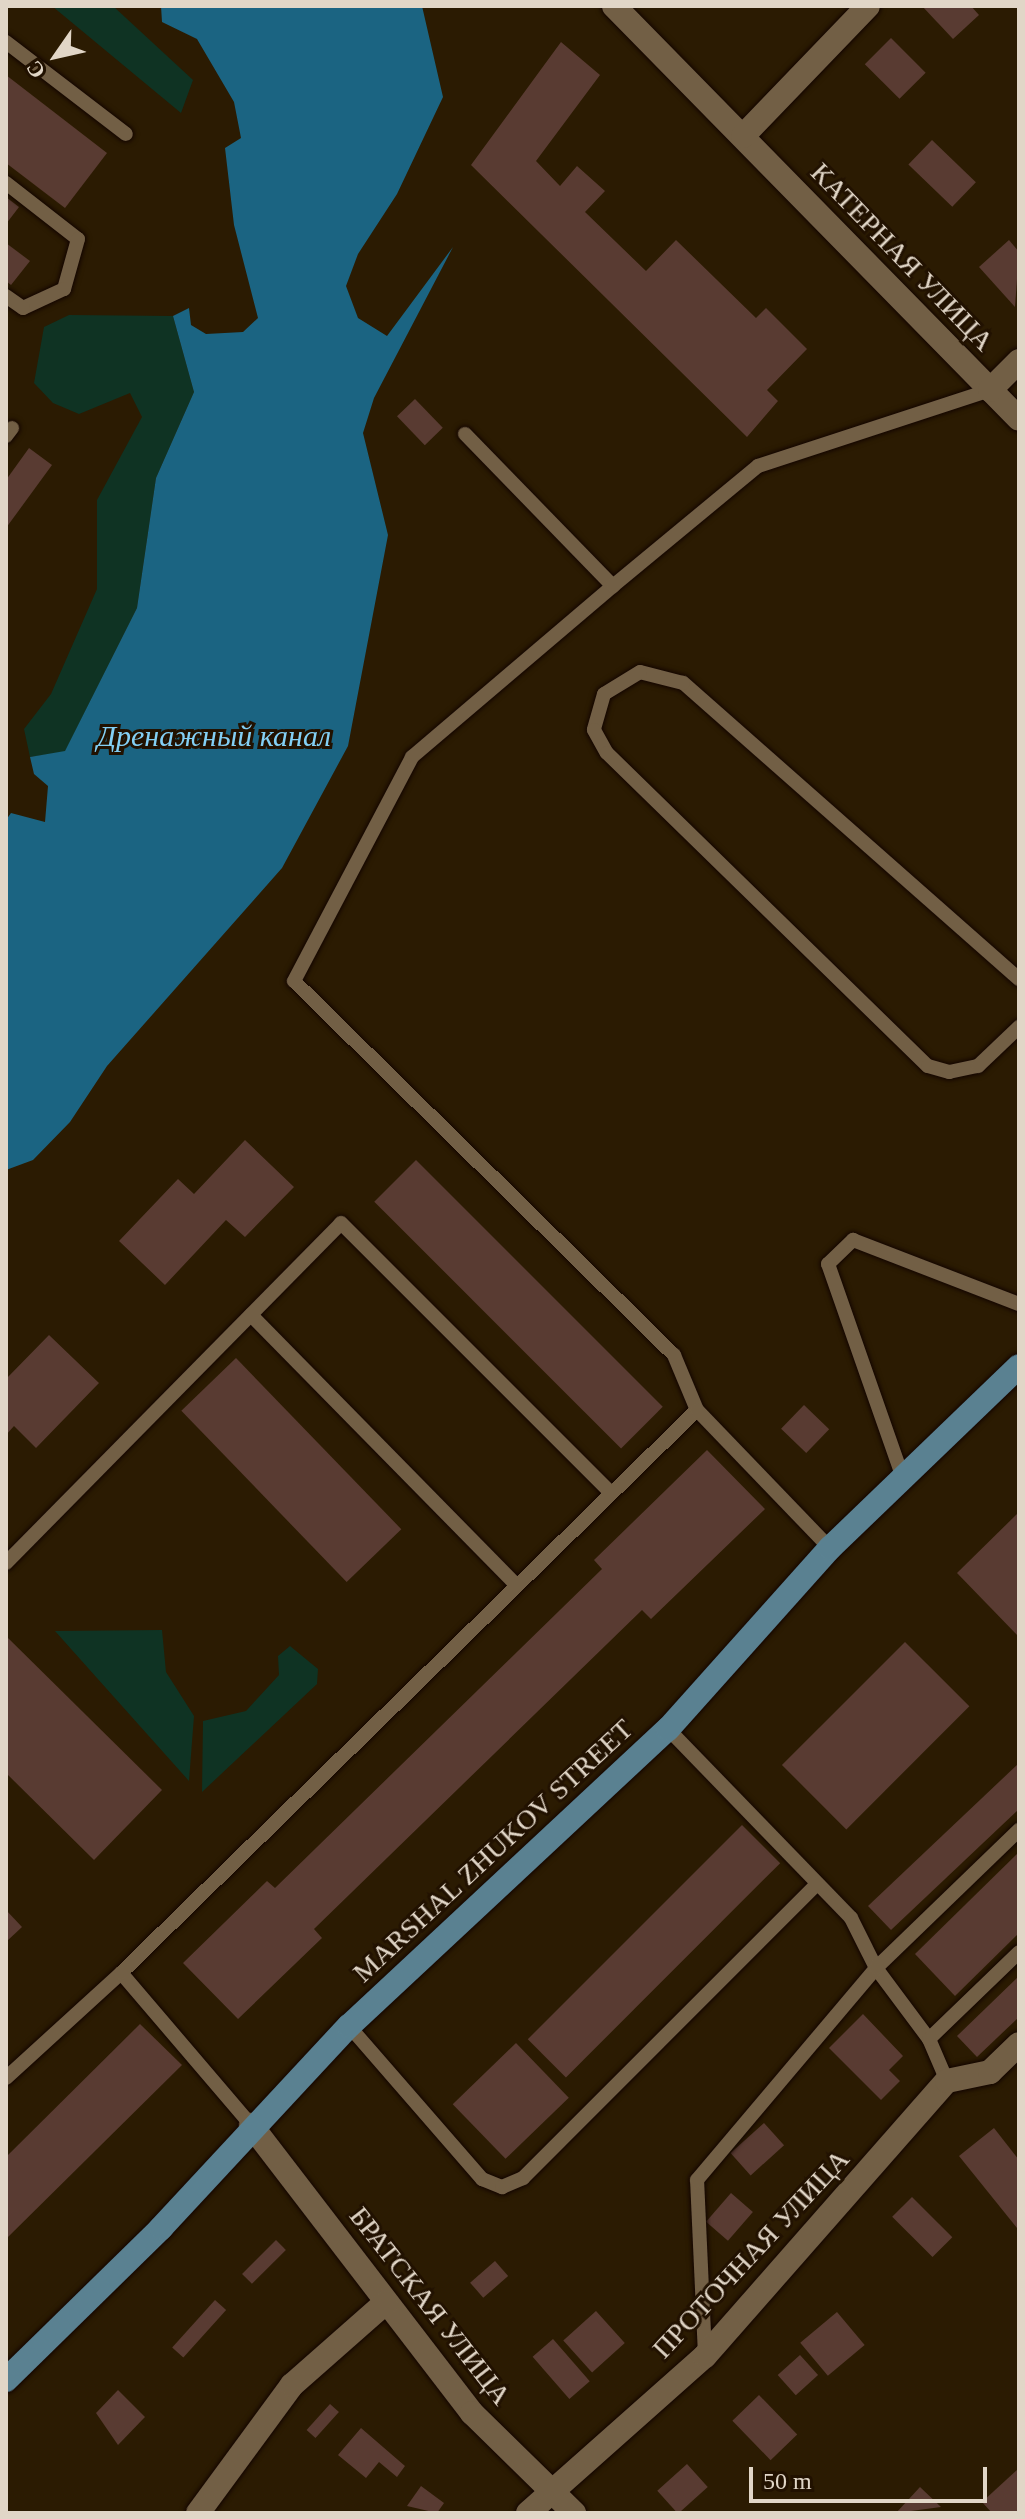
<!DOCTYPE html>
<meta charset="utf-8">
<style>
body{margin:0}
#map{position:relative;width:1025px;height:2519px;overflow:hidden;background:#2b1b02;font-family:"Times New Roman",serif}
div>[style]{position:absolute}
.green>*{inset:0;background:#0f3323}
.water>*{inset:0;background:#1b6482}
.building>*{inset:0;background:#593b32;transform-origin:0 0}
.roads{filter:drop-shadow(0 0 2px #130500) drop-shadow(0 0 2px #130500)}
.service>*{height:14px;margin:-7px;padding:0 7px;transform-origin:7px;border-radius:7px;background:#725f45}
.minor>*{height:24px;margin:-12px;padding:0 12px;transform-origin:12px;border-radius:12px;background:#725f45}
.primary>*{height:24px;margin:-12px;padding:0 12px;transform-origin:12px;border-radius:12px;background:#5a8191}
span{translate:-50% -50%;white-space:nowrap;text-align:center;line-height:1.15;-webkit-text-stroke:6px #211100;paint-order:stroke}
.street-label{font-size:28px;color:#e1d6c7}
.water-label{font-size:30px;color:#83cff4;font-style:italic}
.frame{position:absolute;inset:0;border:8px solid #e1d6c7;pointer-events:none}
.north{position:absolute;left:16px;top:16px;width:80px;height:80px;-webkit-text-stroke:6px #211100;paint-order:stroke;rotate:236deg;font-size:22px;font-weight:700;line-height:32px;text-align:center;color:#e1d6c7}
.north::after{content:'';display:block;margin:auto;width:28px;height:36px;background:#e1d6c7;clip-path:polygon(50% 0,100% 100%,50% 72%,0 100%)}
.scale{position:absolute;left:749px;top:2467px;width:238px;height:36px;box-sizing:border-box;border:4px solid #e1d6c7;border-top:0;padding-left:10px;font-size:24px;line-height:28px;white-space:nowrap;color:#e1d6c7;-webkit-text-stroke:6px #211100;paint-order:stroke}
</style>
<div id="map">
<div class="green">
<i style="clip-path:polygon(52px 6px,113px 6px,193px 80px,181px 113px)"></i>
<i style="clip-path:polygon(69px 315px,173px 316px,194px 392px,156px 478px,137px 608px,65px 752px,30px 757px,24px 729px,51px 694px,97px 589px,97px 500px,142px 417px,130px 393px,79px 414px,53px 403px,34px 383px,44px 327px)"></i>
<i style="clip-path:polygon(162px 1630px,166px 1672px,194px 1716px,189px 1781px,55px 1631px)"></i>
<i style="clip-path:polygon(290px 1646px,318px 1669px,317px 1684px,202px 1792px,203px 1721px,246px 1711px,279px 1675px,278px 1656px)"></i>
</div>
<div class="water">
<i style="clip-path:polygon(161px 6px,422px 6px,443px 97px,397px 194px,358px 254px,346px 286px,358px 318px,387px 336px,453px 247px,374px 398px,363px 433px,388px 535px,348px 746px,282px 868px,107px 1066px,70px 1122px,33px 1160px,6px 1170px,6px 820px,11px 813px,45px 822px,48px 786px,34px 774px,30px 757px,65px 751px,137px 608px,156px 478px,194px 392px,173px 316px,189px 308px,191px 325px,206px 334px,243px 332px,258px 318px,234px 225px,225px 148px,241px 138px,234px 102px,197px 39px,162px 22px)"></i>
</div>
<div class="building">
<i style="clip-path:polygon(922px 6px,971px 6px,979px 15px,953px 39px)"></i>
<i style="left:891px;top:38px;width:49px;height:37px;rotate:45deg"></i>
<i style="clip-path:polygon(561px 42px,600px 75px,536px 161px,560px 186px,577px 166px,605px 191px,585px 212px,646px 271px,676px 240px,756px 318px,766px 308px,807px 349px,767px 390px,778px 401px,747px 437px,471px 165px)"></i>
<i style="clip-path:polygon(6px 75px,107px 153px,65px 208px,6px 163px)"></i>
<i style="left:932px;top:140px;width:61px;height:34px;rotate:44deg"></i>
<i style="clip-path:polygon(6px 197px,19px 207px,6px 224px)"></i>
<i style="clip-path:polygon(1009px 240px,1019px 252px,1015px 307px,979px 267px)"></i>
<i style="clip-path:polygon(6px 243px,30px 261px,11px 285px,6px 281px)"></i>
<i style="left:415px;top:399px;width:40px;height:25px;rotate:46deg"></i>
<i style="clip-path:polygon(29px 448px,52px 465px,6px 528px,6px 480px)"></i>
<i style="clip-path:polygon(245px 1140px,294px 1187px,245px 1237px,226px 1220px,165px 1285px,119px 1241px,178px 1179px,194px 1194px)"></i>
<i style="left:416px;top:1160px;width:349px;height:59px;rotate:45deg"></i>
<i style="clip-path:polygon(49px 1335px,99px 1383px,36px 1448px,14px 1426px,6px 1435px,6px 1379px)"></i>
<i style="left:236px;top:1358px;width:238px;height:76px;rotate:46deg"></i>
<i style="left:804px;top:1405px;width:35px;height:33px;rotate:44deg"></i>
<i style="clip-path:polygon(707px 1450px,765px 1509px,651px 1619px,642px 1610px,314px 1929px,322px 1938px,238px 2019px,183px 1963px,267px 1881px,275px 1888px,602px 1569px,594px 1560px)"></i>
<i style="clip-path:polygon(1019px 1512px,1019px 1637px,957px 1573px)"></i>
<i style="clip-path:polygon(6px 1636px,162px 1790px,94px 1860px,6px 1773px)"></i>
<i style="left:905px;top:1642px;width:91px;height:174px;rotate:45deg"></i>
<i style="clip-path:polygon(1019px 1763px,1019px 1809px,891px 1930px,868px 1906px)"></i>
<i style="left:742px;top:1825px;width:54px;height:303px;rotate:45deg"></i>
<i style="clip-path:polygon(1019px 1852px,1019px 1933px,955px 1996px,915px 1954px)"></i>
<i style="clip-path:polygon(6px 1910px,22px 1927px,6px 1942px)"></i>
<i style="clip-path:polygon(1019px 1976px,1019px 2017px,977px 2057px,957px 2036px)"></i>
<i style="clip-path:polygon(863px 2014px,903px 2056px,889px 2070px,900px 2081px,881px 2100px,829px 2048px)"></i>
<i style="clip-path:polygon(140px 2024px,182px 2065px,6px 2239px,6px 2157px)"></i>
<i style="left:516px;top:2043px;width:76px;height:88px;rotate:46deg"></i>
<i style="left:764px;top:2123px;width:30px;height:45px;rotate:48deg"></i>
<i style="clip-path:polygon(994px 2128px,1019px 2160px,1017px 2228px,959px 2156px)"></i>
<i style="left:731px;top:2193px;width:29px;height:38px;rotate:41deg"></i>
<i style="left:912px;top:2197px;width:57px;height:28px;rotate:45deg"></i>
<i style="left:276px;top:2240px;width:14px;height:48px;rotate:45deg"></i>
<i style="left:495px;top:2261px;width:20px;height:33px;rotate:49deg"></i>
<i style="left:215px;top:2300px;width:15px;height:64px;rotate:42deg"></i>
<i style="left:596px;top:2311px;width:43px;height:44px;rotate:48deg"></i>
<i style="left:837px;top:2312px;width:43px;height:48px;rotate:50deg"></i>
<i style="left:553px;top:2339px;width:56px;height:27px;rotate:49deg"></i>
<i style="left:800px;top:2355px;width:27px;height:30px;rotate:48deg"></i>
<i style="clip-path:polygon(118px 2390px,145px 2417px,118px 2445px,96px 2413px)"></i>
<i style="left:759px;top:2395px;width:55px;height:37px;rotate:46deg"></i>
<i style="left:330px;top:2404px;width:12px;height:35px;rotate:42deg"></i>
<i style="clip-path:polygon(361px 2428px,405px 2466px,397px 2477px,379px 2462px,366px 2478px,338px 2455px)"></i>
<i style="left:687px;top:2464px;width:31px;height:40px;rotate:48deg"></i>
<i style="clip-path:polygon(1019px 2468px,1019px 2513px,992px 2513px,982px 2502px)"></i>
<i style="clip-path:polygon(421px 2486px,444px 2503px,437px 2513px,407px 2506px)"></i>
<i style="clip-path:polygon(920px 2487px,941px 2507px,896px 2513px)"></i>
</div>
<div class="roads">
<div class="service">
<i style="left:6px;top:42px;width:151px;rotate:37.5deg"></i>
<i style="left:6px;top:183px;width:91px;rotate:37.9deg"></i>
<i style="left:78px;top:239px;width:52px;rotate:105.6deg"></i>
<i style="left:64px;top:289px;width:45px;rotate:155.1deg"></i>
<i style="left:23px;top:308px;width:21px;rotate:-145deg"></i>
<i style="left:465px;top:434px;width:212px;rotate:45.8deg"></i>
<i style="left:6px;top:436px;width:10px;rotate:-53deg"></i>
<i style="left:1019px;top:979px;width:448px;rotate:-138.6deg"></i>
<i style="left:683px;top:683px;width:44px;rotate:-165.7deg"></i>
<i style="left:640px;top:672px;width:42px;rotate:148.6deg"></i>
<i style="left:604px;top:694px;width:37px;rotate:106deg"></i>
<i style="left:594px;top:730px;width:26px;rotate:61deg"></i>
<i style="left:607px;top:753px;width:448px;rotate:44.3deg"></i>
<i style="left:928px;top:1066px;width:22px;rotate:16deg"></i>
<i style="left:949px;top:1072px;width:30px;rotate:-12deg"></i>
<i style="left:978px;top:1066px;width:57px;rotate:-43.6deg"></i>
<i style="left:251px;top:1315px;width:378px;rotate:45.5deg"></i>
<i style="left:697px;top:1410px;width:60px;rotate:-112.7deg"></i>
<i style="left:674px;top:1355px;width:533px;rotate:-135.46deg"></i>
<i style="left:294px;top:981px;width:253px;rotate:-62.2deg"></i>
<i style="left:412px;top:757px;width:264px;rotate:-40.4deg"></i>
<i style="left:613px;top:586px;width:188px;rotate:-39.6deg"></i>
<i style="left:758px;top:466px;width:244px;rotate:-18.1deg"></i>
<i style="left:903px;top:1478px;width:227px;rotate:-109.3deg"></i>
<i style="left:828px;top:1264px;width:35px;rotate:-44deg"></i>
<i style="left:853px;top:1240px;width:178px;rotate:21.1deg"></i>
<i style="left:6px;top:1563px;width:477px;rotate:-45.4deg"></i>
<i style="left:341px;top:1223px;width:382px;rotate:45deg"></i>
<i style="left:668px;top:1729px;width:263px;rotate:45.9deg"></i>
<i style="left:851px;top:1918px;width:56px;rotate:63.4deg"></i>
<i style="left:876px;top:1968px;width:89px;rotate:53.3deg"></i>
<i style="left:929px;top:2039px;width:46px;rotate:66.8deg"></i>
<i style="left:349px;top:2026px;width:203px;rotate:49deg"></i>
<i style="left:482px;top:2179px;width:22px;rotate:22deg"></i>
<i style="left:502px;top:2187px;width:23px;rotate:-23deg"></i>
<i style="left:523px;top:2178px;width:416px;rotate:-45deg"></i>
<i style="left:929px;top:2039px;width:125px;rotate:-44deg"></i>
<i style="left:6px;top:2078px;width:156px;rotate:-42.4deg"></i>
<i style="left:251px;top:2125px;width:200px;rotate:-130.5deg"></i>
<i style="left:121px;top:1973px;width:805px;rotate:-44.35deg"></i>
<i style="left:697px;top:1410px;width:192px;rotate:46.1deg"></i>
<i style="left:705px;top:2355px;width:175px;rotate:-92.6deg"></i>
<i style="left:697px;top:2180px;width:277px;rotate:-49.8deg"></i>
<i style="left:876px;top:1968px;width:199px;rotate:-44deg"></i>
</div>
<div class="minor">
<i style="left:614px;top:6px;width:578px;rotate:45.56deg"></i>
<i style="left:743px;top:136px;width:180px;rotate:-46.1deg"></i>
<i style="left:990px;top:390px;width:41px;rotate:-45deg"></i>
<i style="left:251px;top:2125px;width:363px;rotate:52.5deg"></i>
<i style="left:472px;top:2413px;width:143px;rotate:44.4deg"></i>
<i style="left:198px;top:2513px;width:159px;rotate:-53.7deg"></i>
<i style="left:292px;top:2385px;width:125px;rotate:-41.4deg"></i>
<i style="left:528px;top:2513px;width:237px;rotate:-41.6deg"></i>
<i style="left:705px;top:2356px;width:366px;rotate:-48.7deg"></i>
<i style="left:947px;top:2081px;width:44px;rotate:-11.8deg"></i>
<i style="left:990px;top:2072px;width:40px;rotate:-44deg"></i>
</div>
<div class="primary">
<i style="left:6px;top:2380px;width:217px;rotate:-44.4deg"></i>
<i style="left:161px;top:2228px;width:276px;rotate:-47.1deg"></i>
<i style="left:349px;top:2026px;width:436px;rotate:-43deg"></i>
<i style="left:668px;top:1729px;width:243px;rotate:-48.2deg"></i>
<i style="left:830px;top:1548px;width:262px;rotate:-43.9deg"></i>
</div>
</div>
<div class="street-label">
<span style="left:902px;top:257px;rotate:46deg">КАТЕРНАЯ УЛИЦА</span>
<span style="left:493px;top:1851px;rotate:-43deg">MARSHAL ZHUKOV STREET</span>
<span style="left:751px;top:2254px;rotate:-47deg">ПРОТОЧНАЯ УЛИЦА</span>
<span style="left:430px;top:2306px;rotate:52deg">БРАТСКАЯ УЛИЦА</span>
</div>
<div class="water-label">
<span style="left:214px;top:736px">Дренажный канал</span>
</div>
<div class="frame"></div>
<div class="north">С</div>
<div class="scale">50 m</div>
</div>
